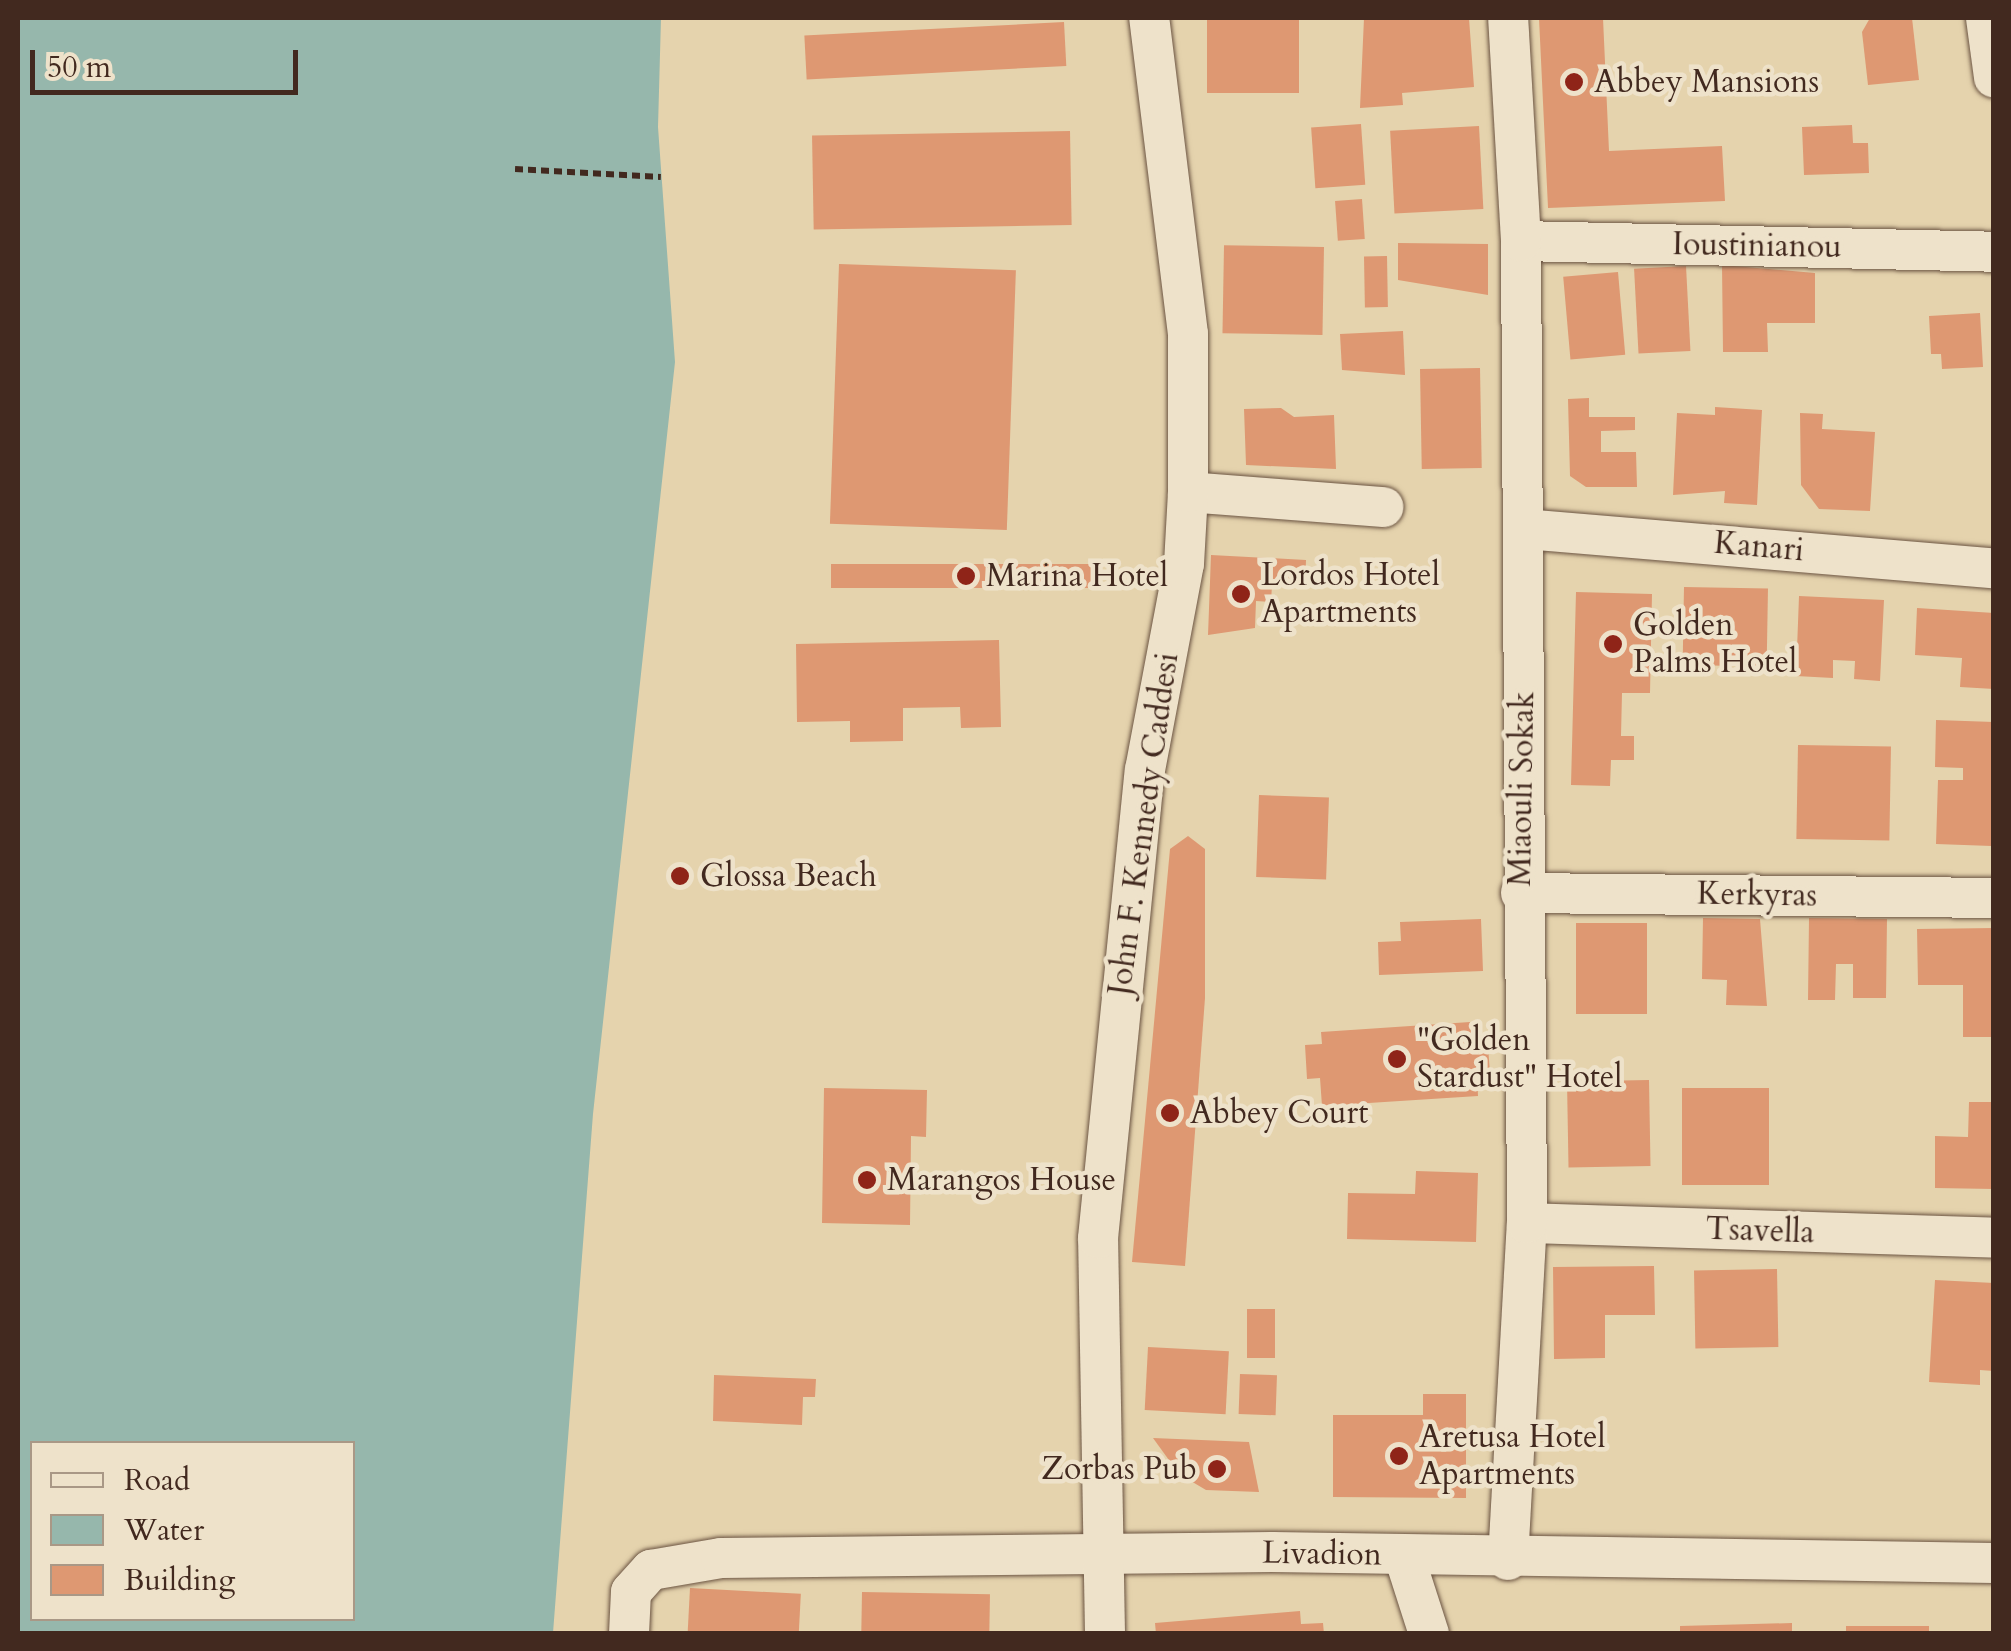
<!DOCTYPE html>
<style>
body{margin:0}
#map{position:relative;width:2011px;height:1651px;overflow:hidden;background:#e5d3ad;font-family:Cardo,serif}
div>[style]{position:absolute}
.water>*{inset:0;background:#96b7ac}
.building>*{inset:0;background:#de9872;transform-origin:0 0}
.path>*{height:6px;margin-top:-3px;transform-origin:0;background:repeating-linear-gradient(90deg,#42291f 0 8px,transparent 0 13px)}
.roads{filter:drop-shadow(0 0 2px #6b5442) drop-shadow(0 0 2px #6b5442)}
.minor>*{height:40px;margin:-20px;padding:0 20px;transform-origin:20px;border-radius:20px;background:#eee2ca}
.dots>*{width:28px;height:28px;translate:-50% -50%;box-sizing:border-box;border:5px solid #eee2ca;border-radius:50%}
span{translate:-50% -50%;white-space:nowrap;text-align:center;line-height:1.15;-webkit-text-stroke:9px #eee2ca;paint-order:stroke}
.poi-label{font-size:32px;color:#42291f}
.left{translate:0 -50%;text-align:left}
.right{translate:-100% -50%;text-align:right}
.street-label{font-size:32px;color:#42291f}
.frame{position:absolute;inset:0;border:20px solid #42291f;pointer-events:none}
.legend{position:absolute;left:30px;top:1441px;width:325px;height:180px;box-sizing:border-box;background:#eee2ca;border:2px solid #a99886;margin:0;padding:12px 18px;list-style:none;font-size:30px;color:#42291f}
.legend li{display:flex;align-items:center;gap:20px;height:50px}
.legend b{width:50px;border:2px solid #a99886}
.scale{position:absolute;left:30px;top:50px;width:268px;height:45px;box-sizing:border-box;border:5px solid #42291f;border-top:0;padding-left:12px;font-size:30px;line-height:35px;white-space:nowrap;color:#42291f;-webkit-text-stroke:8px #eee2ca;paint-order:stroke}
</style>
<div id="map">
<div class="water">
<i style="clip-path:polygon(evenodd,18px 18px,661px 18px,658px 127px,675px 362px,593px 1114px,553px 1633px,18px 1633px,18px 18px,32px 1444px,352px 1444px,352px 1618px,32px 1618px,32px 1444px)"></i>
</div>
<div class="building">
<i style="left:1207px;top:18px;width:92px;height:75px"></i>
<i style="clip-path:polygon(1364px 18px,1469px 18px,1474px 87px,1402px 93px,1403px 105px,1360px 108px)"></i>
<i style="clip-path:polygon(1539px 18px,1603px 18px,1609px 151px,1722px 146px,1725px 201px,1548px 208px)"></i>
<i style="clip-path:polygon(1870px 18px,1912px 18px,1919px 80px,1868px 85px,1862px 32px)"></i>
<i style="left:1064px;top:22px;width:44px;height:260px;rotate:87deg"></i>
<i style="left:1361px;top:124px;width:61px;height:50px;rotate:86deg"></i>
<i style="clip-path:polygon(1852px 125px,1853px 143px,1868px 143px,1869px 173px,1804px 175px,1802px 127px)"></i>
<i style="left:1479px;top:126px;width:83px;height:89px;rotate:87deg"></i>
<i style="left:1070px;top:131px;width:94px;height:258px;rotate:89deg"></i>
<i style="left:1362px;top:199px;width:40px;height:27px;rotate:86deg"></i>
<i style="clip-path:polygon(1398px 243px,1488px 244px,1488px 295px,1398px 280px)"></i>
<i style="left:1324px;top:247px;width:88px;height:100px;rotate:91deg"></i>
<i style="left:1387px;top:256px;width:51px;height:23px;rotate:89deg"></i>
<i style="left:839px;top:264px;width:177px;height:260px;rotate:2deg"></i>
<i style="clip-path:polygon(1722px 265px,1815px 273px,1815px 323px,1767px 323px,1768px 352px,1723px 352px)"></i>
<i style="left:1686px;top:266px;width:85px;height:52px;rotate:87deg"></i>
<i style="left:1618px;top:272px;width:83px;height:55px;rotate:85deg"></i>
<i style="clip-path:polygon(1980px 313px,1983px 367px,1942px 369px,1941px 354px,1931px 354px,1929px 316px)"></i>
<i style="clip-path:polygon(1403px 331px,1405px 375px,1342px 370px,1340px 334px)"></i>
<i style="left:1480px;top:368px;width:100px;height:60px;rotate:89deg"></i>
<i style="clip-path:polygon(1589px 398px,1589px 417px,1635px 417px,1635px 430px,1601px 431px,1601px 452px,1636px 452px,1637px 487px,1586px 487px,1570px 476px,1568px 399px)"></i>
<i style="clip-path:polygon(1715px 407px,1762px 410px,1757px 505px,1724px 503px,1725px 491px,1673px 495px,1677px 413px,1715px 415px)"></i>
<i style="clip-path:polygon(1281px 408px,1294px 417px,1334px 415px,1336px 469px,1246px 465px,1244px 409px)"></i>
<i style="clip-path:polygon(1800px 413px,1823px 414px,1822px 429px,1875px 432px,1870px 511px,1819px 509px,1801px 485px)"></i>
<i style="clip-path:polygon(1211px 555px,1306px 560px,1305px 587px,1272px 585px,1271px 602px,1256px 601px,1255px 628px,1208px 635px)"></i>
<i style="left:831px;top:564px;width:270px;height:24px"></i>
<i style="left:1684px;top:587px;width:84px;height:78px;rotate:1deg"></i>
<i style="clip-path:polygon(1576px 592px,1652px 594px,1650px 693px,1622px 693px,1621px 736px,1634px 736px,1634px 760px,1611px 760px,1610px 786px,1571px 785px)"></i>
<i style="clip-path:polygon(1799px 596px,1884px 600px,1880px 681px,1854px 679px,1855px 661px,1833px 660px,1833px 678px,1796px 676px)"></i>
<i style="clip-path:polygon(1917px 608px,1994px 613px,1994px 689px,1960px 687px,1962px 658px,1915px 655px)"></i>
<i style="clip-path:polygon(999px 640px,1001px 727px,961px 728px,960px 707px,903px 708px,903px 741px,850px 742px,850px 721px,797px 722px,796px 644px)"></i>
<i style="clip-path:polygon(1936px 720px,1994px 722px,1992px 846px,1936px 844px,1938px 780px,1963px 780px,1963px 768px,1935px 767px)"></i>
<i style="left:1798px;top:745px;width:93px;height:94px;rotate:1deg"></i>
<i style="left:1259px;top:795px;width:70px;height:82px;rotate:2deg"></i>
<i style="clip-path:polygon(1188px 836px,1205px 849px,1205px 998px,1185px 1266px,1132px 1262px,1170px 849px)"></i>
<i style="clip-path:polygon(1703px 918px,1760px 919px,1767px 1006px,1726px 1005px,1727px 980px,1702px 979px)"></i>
<i style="clip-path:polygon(1809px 918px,1887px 919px,1886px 998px,1853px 998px,1853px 964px,1836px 964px,1835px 1000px,1808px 1000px)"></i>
<i style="clip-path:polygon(1481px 919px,1483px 971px,1379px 975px,1378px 942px,1401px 941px,1400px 922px)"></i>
<i style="left:1576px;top:923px;width:71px;height:91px"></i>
<i style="clip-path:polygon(1994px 928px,1994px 1037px,1963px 1037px,1963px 985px,1918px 985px,1917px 929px)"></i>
<i style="clip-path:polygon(1470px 1022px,1471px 1034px,1487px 1033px,1490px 1073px,1477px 1074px,1478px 1096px,1322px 1106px,1320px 1078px,1307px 1079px,1305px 1045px,1322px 1044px,1321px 1032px)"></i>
<i style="left:1649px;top:1080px;width:86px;height:82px;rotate:89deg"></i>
<i style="clip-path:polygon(824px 1088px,927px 1090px,926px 1137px,911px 1136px,910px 1225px,822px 1223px)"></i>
<i style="left:1682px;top:1088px;width:87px;height:97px"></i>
<i style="clip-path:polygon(1969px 1102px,1994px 1102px,1994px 1189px,1935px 1188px,1935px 1136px,1968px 1137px)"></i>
<i style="clip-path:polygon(1416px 1171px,1478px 1173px,1476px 1242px,1347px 1239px,1348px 1193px,1415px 1194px)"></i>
<i style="clip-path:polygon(1654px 1266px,1655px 1315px,1605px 1315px,1605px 1358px,1554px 1359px,1553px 1267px)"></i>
<i style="left:1777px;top:1269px;width:78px;height:83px;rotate:89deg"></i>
<i style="clip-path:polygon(1935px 1280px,1994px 1283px,1994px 1371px,1980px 1370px,1980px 1385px,1929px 1382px)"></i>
<i style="left:1247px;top:1309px;width:28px;height:49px"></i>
<i style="left:1148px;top:1347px;width:81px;height:63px;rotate:3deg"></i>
<i style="left:1240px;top:1374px;width:37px;height:40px;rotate:2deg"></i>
<i style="clip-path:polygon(714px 1375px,816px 1379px,815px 1397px,803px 1397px,802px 1425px,713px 1421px)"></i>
<i style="clip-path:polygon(1423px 1394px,1466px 1394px,1466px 1498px,1333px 1497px,1333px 1415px,1423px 1415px)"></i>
<i style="clip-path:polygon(1153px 1438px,1249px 1442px,1259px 1492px,1206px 1490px,1179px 1474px)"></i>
<i style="left:690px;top:1588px;width:111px;height:46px;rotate:3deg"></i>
<i style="left:862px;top:1592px;width:128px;height:42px;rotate:1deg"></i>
<i style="clip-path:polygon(1300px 1611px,1301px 1624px,1323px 1623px,1324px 1634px,1156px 1634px,1155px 1623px)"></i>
<i style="clip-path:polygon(1792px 1623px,1792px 1634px,1680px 1634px,1680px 1626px)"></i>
<i style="left:1929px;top:1626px;width:8px;height:83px;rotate:90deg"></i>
</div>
<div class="path">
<i style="left:515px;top:169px;width:146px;rotate:3.1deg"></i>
</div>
<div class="roads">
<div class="minor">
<i style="left:1986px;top:18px;width:60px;rotate:82.3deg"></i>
<i style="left:1521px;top:241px;width:473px;rotate:1.3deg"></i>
<i style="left:1188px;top:492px;width:196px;rotate:4.4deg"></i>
<i style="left:1525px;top:529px;width:471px;rotate:4.8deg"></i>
<i style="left:1521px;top:893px;width:473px;rotate:0.6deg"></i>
<i style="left:1527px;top:1223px;width:467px;rotate:1.8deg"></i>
<i style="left:1404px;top:1556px;width:82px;rotate:72.2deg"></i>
<i style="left:1508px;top:1560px;width:338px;rotate:-86.8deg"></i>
<i style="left:1527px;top:1223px;width:982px;rotate:-90.35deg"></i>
<i style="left:1521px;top:241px;width:223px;rotate:-93.3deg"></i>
<i style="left:629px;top:1634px;width:42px;rotate:-87.3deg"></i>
<i style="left:631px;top:1592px;width:30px;rotate:-48deg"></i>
<i style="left:651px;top:1570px;width:71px;rotate:-9.7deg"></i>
<i style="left:721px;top:1558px;width:551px;rotate:-0.62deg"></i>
<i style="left:1272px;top:1552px;width:722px;rotate:0.87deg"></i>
<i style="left:1105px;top:1634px;width:396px;rotate:-91deg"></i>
<i style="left:1098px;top:1238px;width:470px;rotate:-84.3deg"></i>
<i style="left:1145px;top:770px;width:210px;rotate:-79.3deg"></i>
<i style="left:1184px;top:564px;width:72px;rotate:-86.8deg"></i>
<i style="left:1188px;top:492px;width:158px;rotate:-90deg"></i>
<i style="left:1188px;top:334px;width:318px;rotate:-97deg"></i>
</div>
</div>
<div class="dots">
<i style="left:1574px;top:82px;background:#8f2418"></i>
<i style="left:966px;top:576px;background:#8f2418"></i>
<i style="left:1241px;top:594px;background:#8f2418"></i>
<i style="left:1613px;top:644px;background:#8f2418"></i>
<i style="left:680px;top:876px;background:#8f2418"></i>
<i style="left:1397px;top:1059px;background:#8f2418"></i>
<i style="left:1170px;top:1113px;background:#8f2418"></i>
<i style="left:867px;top:1180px;background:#8f2418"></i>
<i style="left:1399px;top:1456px;background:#8f2418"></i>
<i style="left:1217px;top:1469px;background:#8f2418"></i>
</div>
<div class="poi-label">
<span class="left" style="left:1594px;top:82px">Abbey Mansions</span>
<span class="left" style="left:986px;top:576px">Marina Hotel</span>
<span class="left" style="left:1261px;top:594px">Lordos Hotel<br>Apartments</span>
<span class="left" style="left:1633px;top:644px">Golden<br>Palms Hotel</span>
<span class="left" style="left:700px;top:876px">Glossa Beach</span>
<span class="left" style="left:1417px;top:1059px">"Golden<br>Stardust" Hotel</span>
<span class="left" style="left:1190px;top:1113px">Abbey Court</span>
<span class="left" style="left:887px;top:1180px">Marangos House</span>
<span class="left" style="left:1419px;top:1456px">Aretusa Hotel<br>Apartments</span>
<span class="right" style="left:1197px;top:1469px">Zorbas Pub</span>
</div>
<div class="street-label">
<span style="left:1757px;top:246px;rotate:1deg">Ioustinianou</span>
<span style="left:1759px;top:547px;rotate:5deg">Kanari</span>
<span style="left:1522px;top:789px;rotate:-89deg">Miaouli Sokak</span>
<span style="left:1144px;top:824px;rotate:-82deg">John F. Kennedy Caddesi</span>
<span style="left:1757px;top:895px;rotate:1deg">Kerkyras</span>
<span style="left:1760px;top:1231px;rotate:2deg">Tsavella</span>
<span style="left:1322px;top:1554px;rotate:1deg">Livadion</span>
</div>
<div class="frame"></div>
<ul class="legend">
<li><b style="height:12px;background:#eee2ca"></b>Road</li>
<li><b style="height:28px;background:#96b7ac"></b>Water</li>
<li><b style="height:28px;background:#de9872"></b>Building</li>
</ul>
<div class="scale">50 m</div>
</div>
